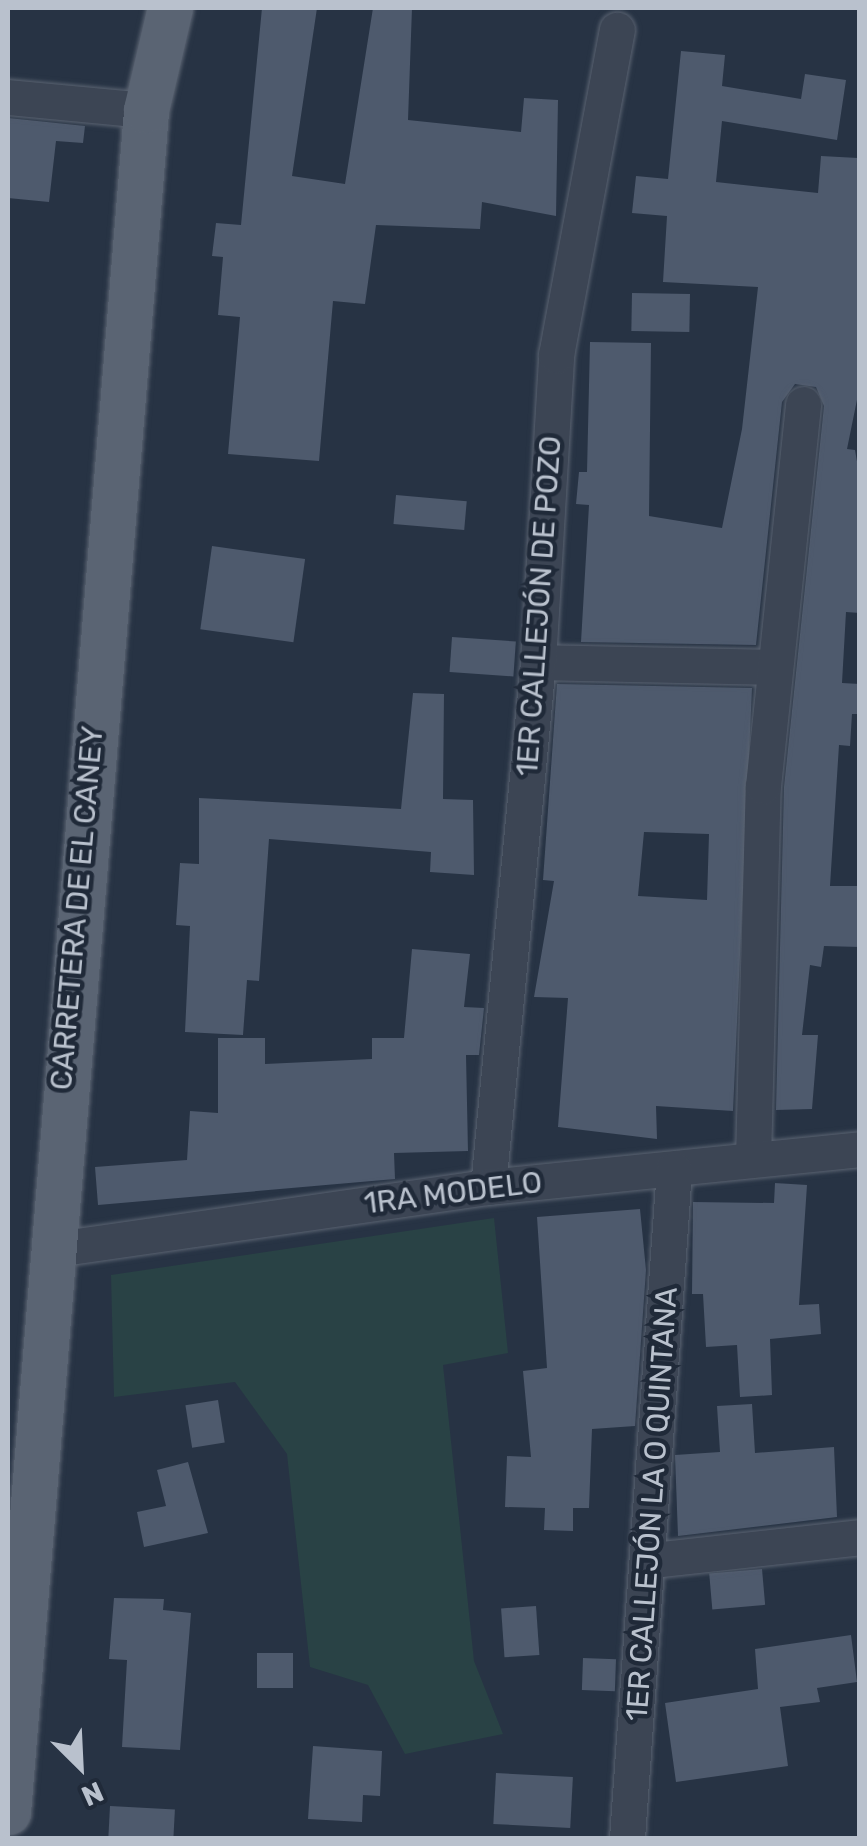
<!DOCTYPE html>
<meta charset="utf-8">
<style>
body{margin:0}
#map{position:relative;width:867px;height:1846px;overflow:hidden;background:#273344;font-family:Rubik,sans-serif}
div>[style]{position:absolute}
.green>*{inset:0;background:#294245}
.building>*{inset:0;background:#4e5a6d;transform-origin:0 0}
.roads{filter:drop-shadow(0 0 2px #5a6371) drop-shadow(0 0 2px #5a6371)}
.minor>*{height:35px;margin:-17.5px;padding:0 17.5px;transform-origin:17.5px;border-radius:17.5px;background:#3c4554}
.major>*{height:45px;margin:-22.5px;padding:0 22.5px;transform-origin:22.5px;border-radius:22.5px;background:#5a6473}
span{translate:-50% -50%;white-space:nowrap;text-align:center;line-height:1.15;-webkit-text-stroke:9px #202a39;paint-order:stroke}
.street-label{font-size:30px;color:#b9c1cd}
.frame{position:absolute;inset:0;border:10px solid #b9c1cd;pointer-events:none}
.north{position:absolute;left:30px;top:1716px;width:100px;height:100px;-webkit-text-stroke:8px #202a39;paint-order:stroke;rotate:156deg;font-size:28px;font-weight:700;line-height:40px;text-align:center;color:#b9c1cd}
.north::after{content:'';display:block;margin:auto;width:35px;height:45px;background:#b9c1cd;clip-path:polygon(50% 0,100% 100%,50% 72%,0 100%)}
</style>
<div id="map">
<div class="green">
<i style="clip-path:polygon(494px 1218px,508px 1353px,443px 1365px,474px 1661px,503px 1734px,405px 1754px,368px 1685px,310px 1667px,287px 1454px,235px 1382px,114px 1397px,111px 1275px)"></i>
</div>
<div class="building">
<i style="clip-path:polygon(262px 8px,317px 8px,292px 176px,345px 184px,373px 8px,412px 8px,408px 120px,521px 132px,524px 98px,558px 100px,556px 216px,482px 202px,480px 229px,376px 225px,365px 304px,333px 301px,319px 461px,228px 454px,240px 317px,218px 315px,223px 257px,212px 256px,216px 223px,241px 225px)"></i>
<i style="clip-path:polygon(681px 51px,725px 55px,722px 86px,801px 99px,805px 74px,846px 80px,837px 140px,722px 121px,716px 182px,818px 193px,821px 156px,858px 158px,860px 385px,847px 449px,855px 450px,860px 479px,860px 613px,846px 612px,842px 683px,860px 684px,860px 714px,852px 714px,850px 746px,839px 745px,830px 886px,860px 886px,860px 947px,824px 946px,821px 967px,810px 965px,802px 1035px,818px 1035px,812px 1109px,776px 1110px,784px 787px,824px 406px,816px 387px,795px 384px,782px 402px,756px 645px,581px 642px,589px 505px,576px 504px,579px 472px,587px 472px,590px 342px,651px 343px,649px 516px,722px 528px,742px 429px,758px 287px,663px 282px,667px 216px,632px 213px,636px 176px,668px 179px)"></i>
<i style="clip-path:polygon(8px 118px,85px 126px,83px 143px,56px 141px,49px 202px,8px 198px)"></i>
<i style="left:632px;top:293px;width:58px;height:38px;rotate:1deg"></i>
<i style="left:396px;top:495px;width:71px;height:29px;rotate:5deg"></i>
<i style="left:212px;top:546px;width:94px;height:84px;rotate:8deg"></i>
<i style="left:452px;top:637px;width:64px;height:35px;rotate:4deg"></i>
<i style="clip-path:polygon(evenodd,557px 684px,752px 688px,733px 1111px,656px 1106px,657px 1139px,558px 1127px,568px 998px,534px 997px,554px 881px,543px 880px,557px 684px,644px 832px,709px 834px,707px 900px,638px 896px,644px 832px)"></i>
<i style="clip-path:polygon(413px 693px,444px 694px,443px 799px,473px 800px,474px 875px,430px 872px,431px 852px,269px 839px,259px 981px,247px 980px,243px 1035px,185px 1032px,190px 926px,176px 925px,180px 863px,199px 864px,199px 798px,401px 809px)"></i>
<i style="clip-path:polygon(412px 949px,470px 954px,464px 1007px,484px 1008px,479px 1055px,466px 1055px,468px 1151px,394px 1153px,395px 1179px,98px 1205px,95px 1167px,187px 1160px,190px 1111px,218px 1113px,218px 1038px,265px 1038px,265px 1064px,372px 1059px,372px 1038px,404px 1038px)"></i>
<i style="clip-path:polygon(775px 1183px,807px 1185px,799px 1305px,819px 1304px,821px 1334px,770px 1339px,772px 1395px,740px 1397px,737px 1345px,706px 1347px,703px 1294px,692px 1294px,693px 1202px,774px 1203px)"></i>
<i style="clip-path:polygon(640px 1209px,646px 1270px,635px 1426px,592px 1429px,589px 1508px,573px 1508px,573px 1531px,544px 1530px,545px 1508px,505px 1507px,507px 1456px,531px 1457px,523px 1371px,547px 1368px,537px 1217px)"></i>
<i style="left:218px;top:1400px;width:43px;height:33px;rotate:81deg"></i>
<i style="clip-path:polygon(752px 1404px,755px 1453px,834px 1447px,837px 1517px,678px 1536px,675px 1455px,720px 1452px,717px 1406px)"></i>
<i style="clip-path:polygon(188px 1462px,208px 1533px,144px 1547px,137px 1512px,166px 1506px,157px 1470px)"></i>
<i style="left:762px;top:1569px;width:36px;height:53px;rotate:85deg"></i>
<i style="clip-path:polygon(114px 1598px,164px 1599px,163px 1610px,191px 1613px,180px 1750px,122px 1747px,127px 1660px,109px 1659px)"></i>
<i style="left:536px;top:1606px;width:49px;height:35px;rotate:86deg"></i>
<i style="clip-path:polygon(851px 1635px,857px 1682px,817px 1688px,820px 1702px,780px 1707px,788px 1766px,676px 1782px,665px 1703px,758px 1689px,755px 1649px)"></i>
<i style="left:293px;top:1653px;width:35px;height:36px;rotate:90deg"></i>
<i style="left:583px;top:1658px;width:33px;height:32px;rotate:2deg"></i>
<i style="clip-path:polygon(313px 1746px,382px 1751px,380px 1796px,363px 1795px,362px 1822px,308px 1819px)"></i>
<i style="left:496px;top:1773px;width:77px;height:51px;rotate:3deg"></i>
<i style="left:110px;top:1806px;width:65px;height:32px;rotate:3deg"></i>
</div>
<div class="roads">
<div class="minor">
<i style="left:8px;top:97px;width:139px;rotate:5.4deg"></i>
<i style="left:538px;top:662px;width:235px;rotate:1.2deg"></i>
<i style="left:753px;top:1159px;width:373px;rotate:-88.5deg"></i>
<i style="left:763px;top:786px;width:384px;rotate:-84deg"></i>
<i style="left:488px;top:1187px;width:527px;rotate:-84.56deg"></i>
<i style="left:538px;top:662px;width:308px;rotate:-86.6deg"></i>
<i style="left:556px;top:355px;width:331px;rotate:-79.4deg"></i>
<i style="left:49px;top:1250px;width:443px;rotate:-8.2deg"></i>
<i style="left:488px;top:1187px;width:374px;rotate:-5.8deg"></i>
<i style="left:653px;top:1560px;width:208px;rotate:-6.3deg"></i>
<i style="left:627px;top:1838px;width:670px;rotate:-85.98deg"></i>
</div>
<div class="major">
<i style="left:8px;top:1812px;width:1708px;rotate:-85.36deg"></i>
<i style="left:146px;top:110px;width:105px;rotate:-76.8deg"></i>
</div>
</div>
<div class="street-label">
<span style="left:539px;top:606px;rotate:-86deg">1ER CALLEJÓN DE POZO</span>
<span style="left:77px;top:908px;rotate:-85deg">CARRETERA DE EL CANEY</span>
<span style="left:453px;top:1193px;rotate:-7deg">1RA MODELO</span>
<span style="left:652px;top:1504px;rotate:-86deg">1ER CALLEJÓN LA O QUINTANA</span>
</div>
<div class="frame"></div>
<div class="north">N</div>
</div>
